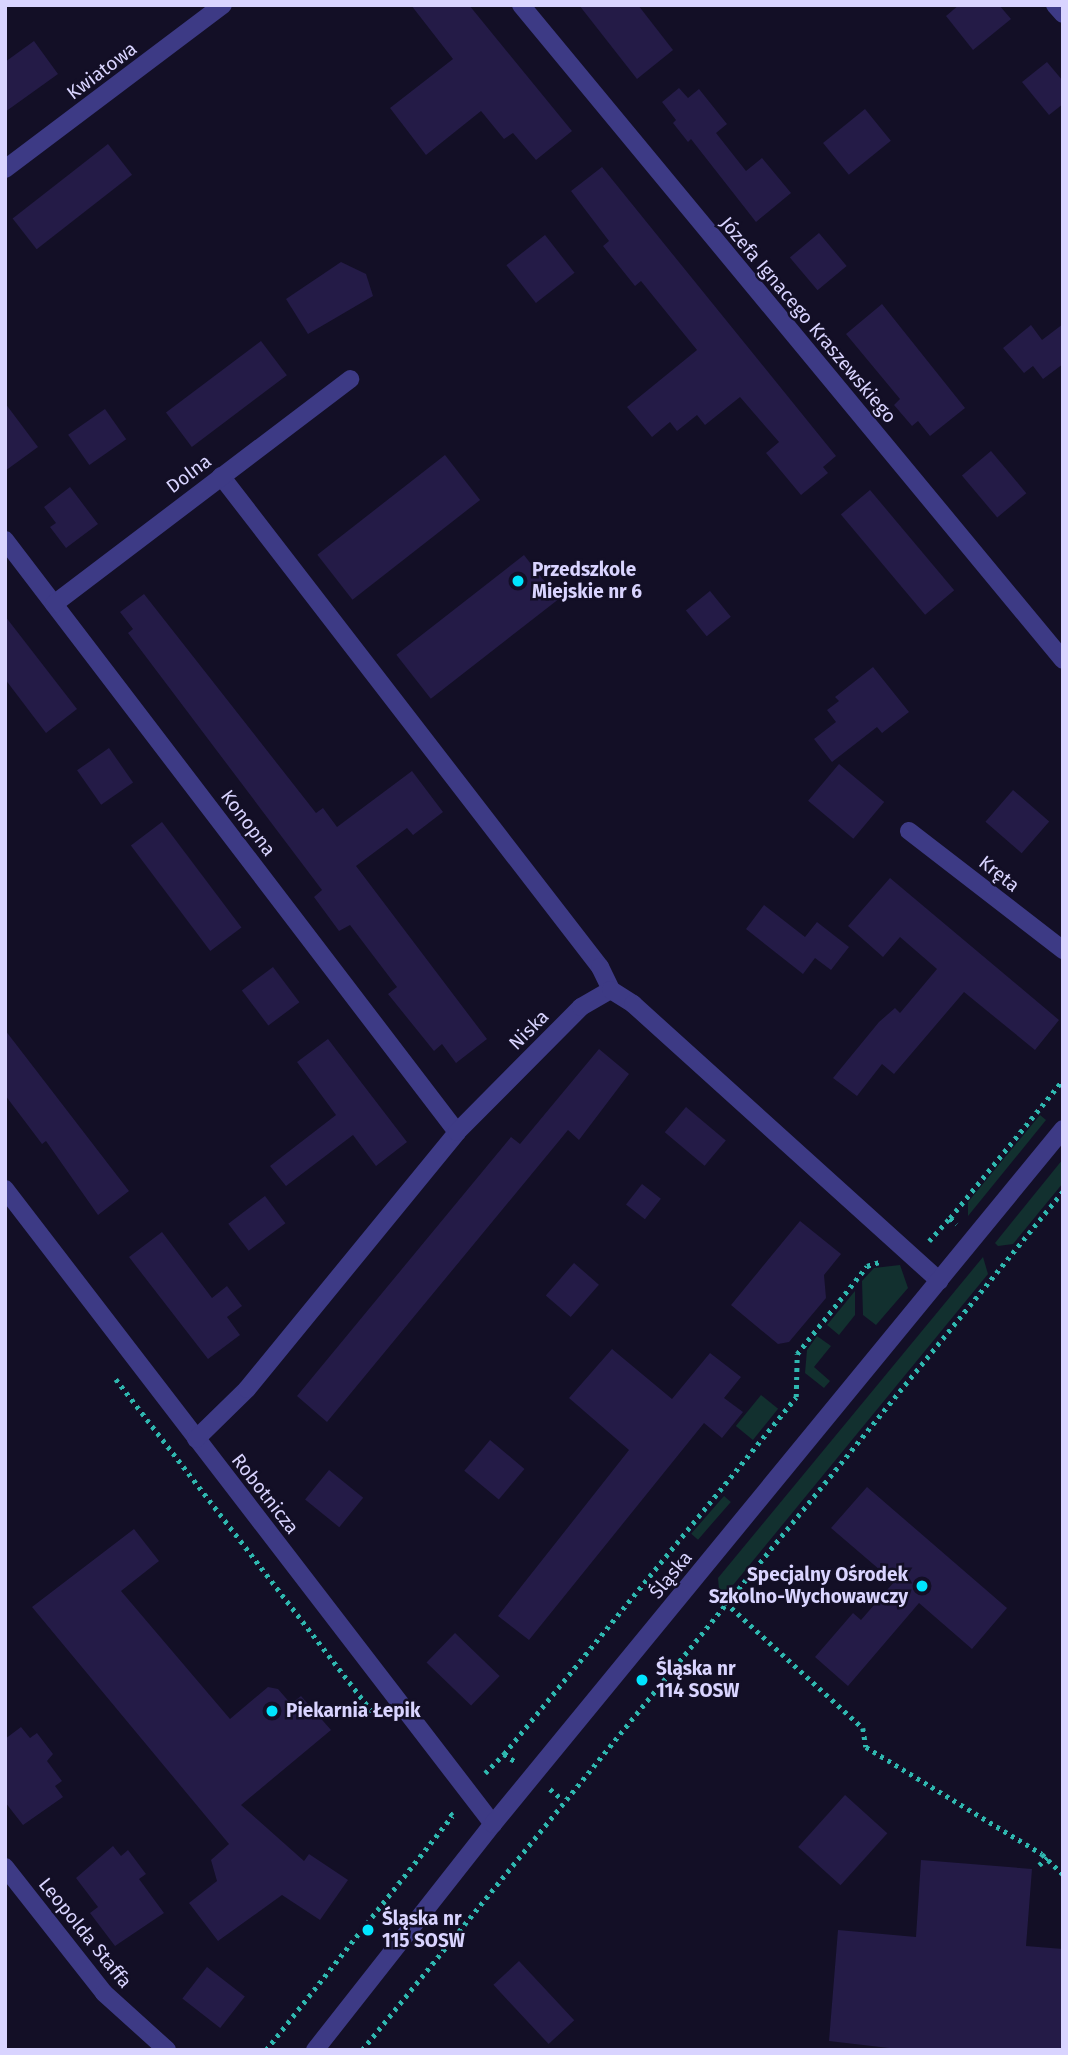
<!DOCTYPE html>
<meta charset="utf-8">
<style>
body{margin:0}
#map{position:relative;width:1068px;height:2055px;overflow:hidden;background:#130f26;font-family:"Fira Sans",sans-serif}
div>[style]{position:absolute}
.green>*{inset:0;background:#12302f;transform-origin:0 0}
.building>*{inset:0;background:#241b47;transform-origin:0 0}
.path>*{height:4.5px;margin-top:-2.25px;transform-origin:0;background:repeating-linear-gradient(90deg,#2fb8b0 0 3.5px,transparent 0 8.5px)}
.minor>*{height:18px;margin:-9px;padding:0 9px;transform-origin:9px;border-radius:9px;background:#3d3a85}
.dots>*{width:19px;height:19px;translate:-50% -50%;box-sizing:border-box;border:4px solid #130f26;border-radius:50%}
span{translate:-50% -50%;white-space:nowrap;text-align:center;line-height:1.15;-webkit-text-stroke:5px #130f26;paint-order:stroke}
.street-label{font-size:19px;color:#d9d4ff}
.poi-label{font-size:19px;color:#d9d4ff;font-weight:700}
.left{translate:0 -50%;text-align:left}
.right{translate:-100% -50%;text-align:right}
.frame{position:absolute;inset:0;border:7px solid #d9d4ff;pointer-events:none}
</style>
<div id="map">
<div class="green">
<i style="clip-path:polygon(1040px 1115px,1046px 1120px,968px 1216px,968px 1202px)"></i>
<i style="clip-path:polygon(1063px 1159px,1063px 1183px,1013px 1244px,998px 1246px,995px 1243px)"></i>
<i style="clip-path:polygon(983px 1257px,988px 1274px,720px 1601px,718px 1578px)"></i>
<i style="clip-path:polygon(900px 1265px,908px 1288px,876px 1325px,863px 1315px,862px 1281px,874px 1268px)"></i>
<i style="clip-path:polygon(855px 1291px,855px 1315px,839px 1335px,827px 1325px)"></i>
<i style="clip-path:polygon(817px 1336px,831px 1346px,814px 1367px,830px 1381px,824px 1388px,805px 1373px,807px 1350px)"></i>
<i style="left:761px;top:1395px;width:22px;height:40px;rotate:39deg"></i>
<i style="left:724px;top:1496px;width:9px;height:50px;rotate:41deg"></i>
</div>
<div class="building">
<i style="clip-path:polygon(411px 5px,469px 5px,572px 131px,536px 160px,513px 133px,504px 139px,481px 111px,426px 155px,390px 108px,453px 59px)"></i>
<i style="clip-path:polygon(579px 5px,638px 5px,673px 50px,637px 79px)"></i>
<i style="clip-path:polygon(959px 5px,999px 5px,1011px 19px,973px 50px,946px 16px)"></i>
<i style="clip-path:polygon(34px 41px,58px 74px,5px 112px,5px 62px)"></i>
<i style="clip-path:polygon(1047px 62px,1063px 81px,1063px 104px,1049px 115px,1022px 82px)"></i>
<i style="clip-path:polygon(679px 88px,688px 98px,699px 89px,727px 124px,716px 133px,746px 171px,762px 158px,791px 193px,756px 222px,691px 139px,688px 142px,673px 123px,676px 120px,662px 102px)"></i>
<i style="left:865px;top:109px;width:41px;height:54px;rotate:51deg"></i>
<i style="left:108px;top:144px;width:39px;height:121px;rotate:52deg"></i>
<i style="clip-path:polygon(602px 167px,836px 456px,823px 467px,828px 473px,801px 495px,766px 453px,779px 442px,740px 397px,705px 425px,697px 415px,677px 431px,670px 422px,652px 437px,627px 407px,697px 350px,641px 281px,635px 286px,603px 246px,609px 241px,571px 191px)"></i>
<i style="left:819px;top:233px;width:43px;height:38px;rotate:50deg"></i>
<i style="left:545px;top:235px;width:48px;height:49px;rotate:52deg"></i>
<i style="clip-path:polygon(341px 262px,366px 274px,373px 296px,308px 334px,286px 299px)"></i>
<i style="clip-path:polygon(882px 304px,965px 408px,930px 436px,918px 421px,912px 426px,894px 405px,900px 399px,846px 334px)"></i>
<i style="clip-path:polygon(1063px 324px,1063px 364px,1043px 379px,1033px 366px,1024px 373px,1003px 348px,1031px 325px,1042px 340px)"></i>
<i style="left:261px;top:341px;width:43px;height:119px;rotate:53deg"></i>
<i style="clip-path:polygon(5px 403px,38px 447px,5px 471px)"></i>
<i style="left:105px;top:409px;width:37px;height:45px;rotate:55deg"></i>
<i style="left:991px;top:451px;width:55px;height:38px;rotate:50deg"></i>
<i style="left:445px;top:455px;width:57px;height:162px;rotate:52deg"></i>
<i style="clip-path:polygon(70px 487px,98px 524px,66px 548px,50px 527px,56px 523px,44px 507px)"></i>
<i style="left:870px;top:490px;width:131px;height:38px;rotate:50deg"></i>
<i style="left:524px;top:555px;width:56px;height:162px;rotate:52deg"></i>
<i style="left:710px;top:591px;width:33px;height:31px;rotate:51deg"></i>
<i style="clip-path:polygon(144px 594px,316px 813px,323px 808px,337px 827px,412px 771px,443px 812px,413px 835px,407px 828px,356px 866px,487px 1039px,456px 1063px,442px 1044px,434px 1051px,388px 994px,397px 987px,350px 925px,339px 931px,314px 897px,322px 890px,128px 633px,133px 629px,120px 612px)"></i>
<i style="clip-path:polygon(5px 616px,77px 709px,46px 733px,5px 679px)"></i>
<i style="clip-path:polygon(873px 667px,909px 712px,882px 733px,877px 727px,832px 762px,814px 739px,836px 722px,827px 710px,839px 701px,835px 697px)"></i>
<i style="left:109px;top:748px;width:42px;height:39px;rotate:55deg"></i>
<i style="left:839px;top:764px;width:59px;height:48px;rotate:40deg"></i>
<i style="left:1013px;top:790px;width:48px;height:42px;rotate:41deg"></i>
<i style="left:162px;top:822px;width:132px;height:39px;rotate:53deg"></i>
<i style="clip-path:polygon(890px 878px,1059px 1020px,1035px 1050px,964px 992px,894px 1074px,882px 1064px,857px 1096px,833px 1078px,879px 1022px,895px 1008px,900px 1013px,937px 969px,900px 937px,883px 957px,848px 926px)"></i>
<i style="clip-path:polygon(764px 905px,805px 937px,817px 922px,849px 947px,831px 970px,815px 958px,803px 974px,746px 929px)"></i>
<i style="left:273px;top:967px;width:44px;height:39px;rotate:53deg"></i>
<i style="clip-path:polygon(5px 1030px,129px 1191px,98px 1215px,46px 1141px,42px 1144px,5px 1095px)"></i>
<i style="clip-path:polygon(328px 1039px,407px 1142px,376px 1166px,353px 1135px,286px 1186px,270px 1166px,336px 1115px,297px 1062px)"></i>
<i style="clip-path:polygon(599px 1049px,629px 1074px,579px 1140px,568px 1130px,327px 1422px,297px 1396px,511px 1137px,520px 1144px)"></i>
<i style="left:686px;top:1107px;width:52px;height:33px;rotate:40deg"></i>
<i style="left:642px;top:1184px;width:24px;height:26px;rotate:38deg"></i>
<i style="left:265px;top:1196px;width:34px;height:46px;rotate:53deg"></i>
<i style="clip-path:polygon(800px 1221px,841px 1254px,824px 1275px,826px 1298px,789px 1342px,778px 1344px,731px 1305px)"></i>
<i style="clip-path:polygon(162px 1232px,212px 1298px,227px 1286px,242px 1306px,227px 1317px,240px 1335px,208px 1359px,129px 1257px)"></i>
<i style="left:574px;top:1263px;width:33px;height:43px;rotate:41deg"></i>
<i style="clip-path:polygon(612px 1349px,672px 1399px,710px 1353px,741px 1377px,724px 1398px,743px 1412px,722px 1438px,704px 1423px,529px 1640px,498px 1616px,629px 1450px,569px 1398px)"></i>
<i style="left:490px;top:1440px;width:45px;height:40px;rotate:40deg"></i>
<i style="left:329px;top:1470px;width:44px;height:38px;rotate:39deg"></i>
<i style="clip-path:polygon(867px 1487px,1007px 1608px,972px 1649px,919px 1603px,848px 1686px,815px 1657px,853px 1613px,861px 1620px,894px 1582px,831px 1528px)"></i>
<i style="clip-path:polygon(134px 1529px,159px 1561px,121px 1591px,230px 1719px,268px 1687px,278px 1689px,291px 1704px,301px 1696px,331px 1730px,241px 1805px,304px 1861px,309px 1854px,348px 1880px,320px 1920px,282px 1895px,218px 1941px,189px 1903px,217px 1881px,211px 1860px,229px 1844px,32px 1607px)"></i>
<i style="left:455px;top:1633px;width:62px;height:41px;rotate:44deg"></i>
<i style="clip-path:polygon(21px 1727px,30px 1738px,37px 1733px,53px 1754px,47px 1761px,62px 1781px,55px 1786px,63px 1797px,23px 1825px,5px 1802px,5px 1739px)"></i>
<i style="left:845px;top:1795px;width:57px;height:70px;rotate:42deg"></i>
<i style="clip-path:polygon(113px 1846px,121px 1856px,128px 1850px,146px 1874px,139px 1879px,164px 1913px,115px 1946px,90px 1913px,98px 1907px,76px 1878px)"></i>
<i style="clip-path:polygon(921px 1860px,1032px 1869px,1026px 1946px,1063px 1949px,1063px 2050px,906px 2050px,829px 2041px,838px 1930px,916px 1937px)"></i>
<i style="left:519px;top:1961px;width:81px;height:35px;rotate:47deg"></i>
<i style="left:207px;top:1967px;width:48px;height:40px;rotate:38deg"></i>
</div>
<div class="path">
<i style="left:950px;top:1218px;width:178px;rotate:-50.7deg"></i>
<i style="left:929px;top:1241px;width:31px;rotate:-48deg"></i>
<i style="left:950px;top:1218px;width:9px;rotate:41deg"></i>
<i style="left:116px;top:1379px;width:421px;rotate:52.4deg"></i>
<i style="left:725px;top:1602px;width:187px;rotate:42.4deg"></i>
<i style="left:863px;top:1728px;width:19px;rotate:81deg"></i>
<i style="left:866px;top:1747px;width:206px;rotate:31.3deg"></i>
<i style="left:1042px;top:1854px;width:29px;rotate:44deg"></i>
<i style="left:504px;top:1754px;width:461px;rotate:-50.7deg"></i>
<i style="left:796px;top:1397px;width:43px;rotate:-88.7deg"></i>
<i style="left:797px;top:1354px;width:112px;rotate:-51.5deg"></i>
<i style="left:867px;top:1266px;width:16px;rotate:-18deg"></i>
<i style="left:485px;top:1773px;width:27px;rotate:-45deg"></i>
<i style="left:504px;top:1754px;width:14px;rotate:34deg"></i>
<i style="left:550px;top:1789px;width:17px;rotate:40deg"></i>
<i style="left:1039px;top:1865px;width:11px;rotate:-41deg"></i>
<i style="left:266px;top:2050px;width:299px;rotate:-51.5deg"></i>
<i style="left:452px;top:1816px;width:5px;rotate:-127deg"></i>
<i style="left:362px;top:2050px;width:1109px;rotate:-50.78deg"></i>
</div>
<div class="minor">
<i style="left:521px;top:5px;width:850px;rotate:50.39deg"></i>
<i style="left:1055px;top:5px;width:12px;rotate:48deg"></i>
<i style="left:5px;top:169px;width:273px;rotate:-37deg"></i>
<i style="left:221px;top:476px;width:620px;rotate:52.34deg"></i>
<i style="left:600px;top:967px;width:25px;rotate:64deg"></i>
<i style="left:5px;top:540px;width:745px;rotate:52.64deg"></i>
<i style="left:54px;top:604px;width:372px;rotate:-37.2deg"></i>
<i style="left:909px;top:831px;width:195px;rotate:37.7deg"></i>
<i style="left:5px;top:1189px;width:801px;rotate:52.46deg"></i>
<i style="left:196px;top:1439px;width:71px;rotate:-44.4deg"></i>
<i style="left:247px;top:1389px;width:332px;rotate:-50.7deg"></i>
<i style="left:457px;top:1132px;width:176px;rotate:-45.2deg"></i>
<i style="left:581px;top:1007px;width:34px;rotate:-30deg"></i>
<i style="left:611px;top:990px;width:26px;rotate:32deg"></i>
<i style="left:633px;top:1004px;width:413px;rotate:42.1deg"></i>
<i style="left:5px;top:1867px;width:160px;rotate:51.8deg"></i>
<i style="left:104px;top:1993px;width:85px;rotate:42.1deg"></i>
<i style="left:315px;top:2050px;width:288px;rotate:-51.8deg"></i>
<i style="left:493px;top:1824px;width:899px;rotate:-50.64deg"></i>
</div>
<div class="dots">
<i style="left:518px;top:581px;background:#00e5ff"></i>
<i style="left:922px;top:1586px;background:#00e5ff"></i>
<i style="left:642px;top:1680px;background:#00e5ff"></i>
<i style="left:272px;top:1711px;background:#00e5ff"></i>
<i style="left:368px;top:1930px;background:#00e5ff"></i>
</div>
<div class="street-label">
<span style="left:102px;top:71px;rotate:-37deg">Kwiatowa</span>
<span style="left:808px;top:320px;rotate:50deg">Józefa Ignacego Kraszewskiego</span>
<span style="left:189px;top:474px;rotate:-37deg">Dolna</span>
<span style="left:248px;top:823px;rotate:53deg">Konopna</span>
<span style="left:999px;top:874px;rotate:38deg">Kręta</span>
<span style="left:529px;top:1030px;rotate:-45deg">Niska</span>
<span style="left:265px;top:1494px;rotate:52deg">Robotnicza</span>
<span style="left:671px;top:1575px;rotate:-51deg">Śląska</span>
<span style="left:85px;top:1933px;rotate:51deg">Leopolda Staffa</span>
</div>
<div class="poi-label">
<span class="left" style="left:532px;top:581px">Przedszkole<br>Miejskie nr 6</span>
<span class="right" style="left:908px;top:1586px">Specjalny Ośrodek<br>Szkolno-Wychowawczy</span>
<span class="left" style="left:656px;top:1680px">Śląska nr<br>114 SOSW</span>
<span class="left" style="left:286px;top:1711px">Piekarnia Łepik</span>
<span class="left" style="left:382px;top:1930px">Śląska nr<br>115 SOSW</span>
</div>
<div class="frame"></div>
</div>
